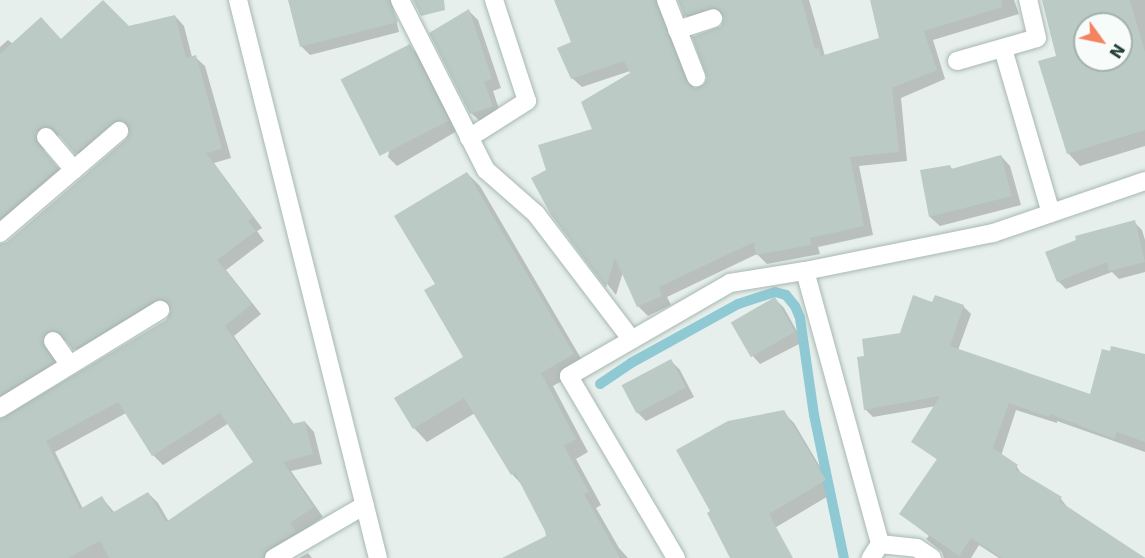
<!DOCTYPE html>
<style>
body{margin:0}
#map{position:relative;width:1145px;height:558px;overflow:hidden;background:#e6efeb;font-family:"DejaVu Sans",sans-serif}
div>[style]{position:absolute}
.shadow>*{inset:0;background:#0003}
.stream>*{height:10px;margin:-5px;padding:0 5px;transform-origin:5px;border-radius:5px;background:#8ec9d4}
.building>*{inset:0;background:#bbcac4;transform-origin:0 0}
.roads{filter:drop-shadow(0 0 2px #a8b8b2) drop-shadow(0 0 2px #a8b8b2)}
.street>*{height:18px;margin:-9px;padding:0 9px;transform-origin:9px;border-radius:9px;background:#fff}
.secondary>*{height:18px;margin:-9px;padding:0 9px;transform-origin:9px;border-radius:9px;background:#fff}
span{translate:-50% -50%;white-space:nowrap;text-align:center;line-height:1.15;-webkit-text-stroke:5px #f7fbf9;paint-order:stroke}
.north{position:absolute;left:1073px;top:12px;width:60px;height:60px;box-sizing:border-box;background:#f7fbf9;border:2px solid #a3b1ad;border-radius:50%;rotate:123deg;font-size:16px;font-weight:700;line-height:24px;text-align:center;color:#24423a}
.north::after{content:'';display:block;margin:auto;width:21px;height:27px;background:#f4845f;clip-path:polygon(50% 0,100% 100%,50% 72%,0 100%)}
</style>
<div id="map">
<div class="shadow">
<i style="clip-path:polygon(289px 0,391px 0,399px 32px,310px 55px,301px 46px)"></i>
<i style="clip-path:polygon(571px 0,670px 0,664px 8px,694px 90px,705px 86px,725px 16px,695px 24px,685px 15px,678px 0,809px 0,825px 56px,881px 39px,872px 0,1014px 0,1019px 14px,933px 40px,945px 79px,901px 98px,907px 161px,859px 166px,873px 235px,818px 247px,820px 254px,767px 264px,757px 254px,667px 297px,671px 305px,648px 316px,638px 306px,623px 272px,616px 295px,552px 214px,594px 130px,632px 74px,630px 71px,582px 87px,572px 78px)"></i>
<i style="clip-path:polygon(evenodd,1044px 0,1145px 0,1145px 146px,1080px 166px,1068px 153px,1058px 57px,1044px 0,1085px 24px,1121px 24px,1121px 60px,1085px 60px,1085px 24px)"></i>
<i style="clip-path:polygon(469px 11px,478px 20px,501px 88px,493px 91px,501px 115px,481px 122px,471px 113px)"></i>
<i style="clip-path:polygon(evenodd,175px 16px,184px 26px,192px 57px,195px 57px,205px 66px,231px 158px,214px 163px,262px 228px,257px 231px,264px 241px,226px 270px,261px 314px,234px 336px,294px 425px,305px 422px,314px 432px,322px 464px,291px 471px,323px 517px,299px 534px,280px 558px,0 558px,0 419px,167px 321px,173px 310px,165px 309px,84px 359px,67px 340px,57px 341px,51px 352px,63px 372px,0 415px,0 245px,8px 243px,131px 135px,127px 129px,86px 163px,60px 135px,49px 138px,44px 151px,67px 179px,0 238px,0 47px,8px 40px,13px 44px,61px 41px,175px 16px,126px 413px,153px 455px,163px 465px,229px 423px,256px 463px,169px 522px,158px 503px,148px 493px,115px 513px,102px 498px,83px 509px,55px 452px,126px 413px)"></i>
<i style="clip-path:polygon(409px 46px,419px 55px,457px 131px,397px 166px,388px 157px)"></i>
<i style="clip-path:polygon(1001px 156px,1010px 166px,1021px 205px,940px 226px,930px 217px,950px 166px,953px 170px)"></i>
<i style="clip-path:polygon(467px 173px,480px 186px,586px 367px,553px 386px,588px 452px,576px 459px,601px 505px,596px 508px,619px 548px,628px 558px,506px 558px,548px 537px,547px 530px,523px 486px,512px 474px,475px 413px,427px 442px,414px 428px,465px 358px,437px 284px)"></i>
<i style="clip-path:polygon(1134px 222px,1142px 230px,1145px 240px,1145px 272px,1119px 279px,1112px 272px,1066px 289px,1058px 281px)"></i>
<i style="clip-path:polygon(775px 299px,784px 308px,803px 342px,760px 364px,751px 354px)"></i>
<i style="clip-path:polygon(933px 304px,963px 306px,971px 314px,958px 350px,1145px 415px,1145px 452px,1057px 421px,1057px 423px,1016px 410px,1001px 456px,1017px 467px,1023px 476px,1061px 499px,1068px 508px,1145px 558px,999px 558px,979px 545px,971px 558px,944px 558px,942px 552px,926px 539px,929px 536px,901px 514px,938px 460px,913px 442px,936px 406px,873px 417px,865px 409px,866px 357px,901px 335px)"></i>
<i style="clip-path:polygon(671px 361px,680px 370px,694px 397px,646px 421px,637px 412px)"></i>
<i style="clip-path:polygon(783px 412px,794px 423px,835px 492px,773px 529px,788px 558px,731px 558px)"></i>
<i style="clip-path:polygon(308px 553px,312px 558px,299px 558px)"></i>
</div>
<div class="stream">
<i style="left:600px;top:384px;width:37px;rotate:-34deg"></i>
<i style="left:631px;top:363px;width:122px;rotate:-28.9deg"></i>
<i style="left:738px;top:304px;width:39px;rotate:-18deg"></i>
<i style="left:775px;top:292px;width:11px;rotate:15deg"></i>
<i style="left:786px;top:295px;width:14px;rotate:51deg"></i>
<i style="left:795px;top:306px;width:13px;rotate:67deg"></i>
<i style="left:800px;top:318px;width:98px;rotate:81.8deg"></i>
<i style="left:814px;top:415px;width:146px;rotate:78.2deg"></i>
</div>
<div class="building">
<i style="clip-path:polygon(evenodd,103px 0,129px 26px,175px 15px,186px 58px,196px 55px,222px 149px,206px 153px,253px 217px,248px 221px,256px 231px,217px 260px,252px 304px,225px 326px,292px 424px,305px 421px,313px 454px,283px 462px,314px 507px,290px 523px,296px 532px,268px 549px,263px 558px,109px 558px,100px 541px,68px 558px,0 558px,0 419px,166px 320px,171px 310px,166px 300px,155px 300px,73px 350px,58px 331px,47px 332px,42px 343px,54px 362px,0 395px,0 244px,7px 242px,126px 140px,130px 130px,127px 123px,116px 120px,75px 154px,54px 129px,49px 126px,39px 128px,35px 140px,58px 168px,0 218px,0 54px,41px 17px,61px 39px,103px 0,118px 402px,152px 456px,220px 413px,253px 462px,166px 522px,148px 492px,112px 513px,102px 496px,80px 509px,46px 441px,118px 402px)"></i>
<i style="clip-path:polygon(288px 0,389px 0,398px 22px,300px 47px)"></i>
<i style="clip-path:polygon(413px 0,444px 0,445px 10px,421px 16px)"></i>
<i style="clip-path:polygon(554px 0,655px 0,686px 81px,695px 88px,704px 84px,707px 78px,692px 37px,721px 26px,724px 15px,715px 7px,684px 16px,678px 0,802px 0,815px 49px,819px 48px,821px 56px,879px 38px,870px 0,1001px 0,1002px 7px,924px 31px,937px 70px,892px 88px,899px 152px,850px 157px,864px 226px,810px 238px,811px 245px,756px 255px,754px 242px,659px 287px,662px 296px,637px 307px,615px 258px,606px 288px,551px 215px,531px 178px,546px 170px,538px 145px,592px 129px,581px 102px,630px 73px,624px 61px,571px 79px,557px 48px,571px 42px)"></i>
<i style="clip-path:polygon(evenodd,1042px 0,1130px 0,1145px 52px,1145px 130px,1067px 154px,1038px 61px,1056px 56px,1042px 0,1085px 24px,1121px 24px,1121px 60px,1085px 60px,1085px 24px)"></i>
<i style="clip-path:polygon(469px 9px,492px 79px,484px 82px,493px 106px,470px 114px,429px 33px)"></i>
<i style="left:410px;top:44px;width:86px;height:78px;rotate:63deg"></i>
<i style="clip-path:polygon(1001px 155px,1012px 196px,929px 217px,920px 170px,950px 165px,951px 169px)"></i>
<i style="clip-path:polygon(467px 172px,574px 354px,541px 373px,576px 439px,564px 446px,589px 492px,584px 494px,620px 558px,502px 558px,546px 536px,545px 531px,515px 473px,511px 475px,464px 398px,413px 429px,394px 398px,463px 357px,424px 290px,435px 284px,394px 216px)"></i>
<i style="clip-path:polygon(1135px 220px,1145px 262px,1109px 271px,1107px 262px,1057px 282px,1045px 252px,1076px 240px,1075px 236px)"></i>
<i style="clip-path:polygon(913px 295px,932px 302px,935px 295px,964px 305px,950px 346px,1090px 394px,1102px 349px,1110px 351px,1111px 346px,1145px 354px,1145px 442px,1117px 432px,1114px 439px,1050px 414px,1049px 417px,1009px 403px,993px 448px,1018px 465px,1015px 469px,1062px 497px,1059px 501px,1145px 558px,1002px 558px,971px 538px,959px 556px,899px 514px,937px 459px,911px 442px,940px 396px,864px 410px,857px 357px,864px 356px,862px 339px,900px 333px)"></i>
<i style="left:775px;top:297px;width:40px;height:51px;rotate:60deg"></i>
<i style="left:671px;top:359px;width:32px;height:56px;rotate:62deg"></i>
<i style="clip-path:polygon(784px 410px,826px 480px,769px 514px,793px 558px,730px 558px,707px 513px,710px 511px,676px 450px,728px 421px)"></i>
</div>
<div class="roads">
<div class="street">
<i style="left:400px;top:0;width:191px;rotate:63.2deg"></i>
<i style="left:486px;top:170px;width:67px;rotate:41.3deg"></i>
<i style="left:536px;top:214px;width:158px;rotate:52.7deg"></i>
<i style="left:666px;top:0;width:83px;rotate:68.7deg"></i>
<i style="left:677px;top:30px;width:38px;rotate:-18deg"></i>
<i style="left:1003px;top:49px;width:171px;rotate:73.7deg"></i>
<i style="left:957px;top:61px;width:83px;rotate:-16deg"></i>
<i style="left:1037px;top:38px;width:39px;rotate:-103deg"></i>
<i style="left:46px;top:137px;width:43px;rotate:49.7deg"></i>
<i style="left:469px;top:138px;width:69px;rotate:-32.5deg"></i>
<i style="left:527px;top:101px;width:106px;rotate:-108.1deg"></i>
<i style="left:0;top:233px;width:157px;rotate:-40.6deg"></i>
<i style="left:805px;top:271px;width:283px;rotate:74.6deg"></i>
<i style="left:880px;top:544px;width:17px;rotate:123deg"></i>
<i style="left:53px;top:341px;width:29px;rotate:55deg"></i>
<i style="left:0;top:408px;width:188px;rotate:-31.5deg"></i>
<i style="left:880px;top:544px;width:37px;rotate:6deg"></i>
<i style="left:917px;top:548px;width:18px;rotate:34deg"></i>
<i style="left:274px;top:558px;width:105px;rotate:-30.2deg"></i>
<i style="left:676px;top:558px;width:211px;rotate:-120.5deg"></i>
<i style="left:569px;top:376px;width:186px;rotate:-30deg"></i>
<i style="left:730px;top:283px;width:76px;rotate:-9.1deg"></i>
<i style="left:805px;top:271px;width:192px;rotate:-11.4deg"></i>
<i style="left:993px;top:233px;width:161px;rotate:-18.9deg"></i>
</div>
<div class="secondary">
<i style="left:238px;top:0;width:575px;rotate:75.92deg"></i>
</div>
</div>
<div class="north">N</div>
</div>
